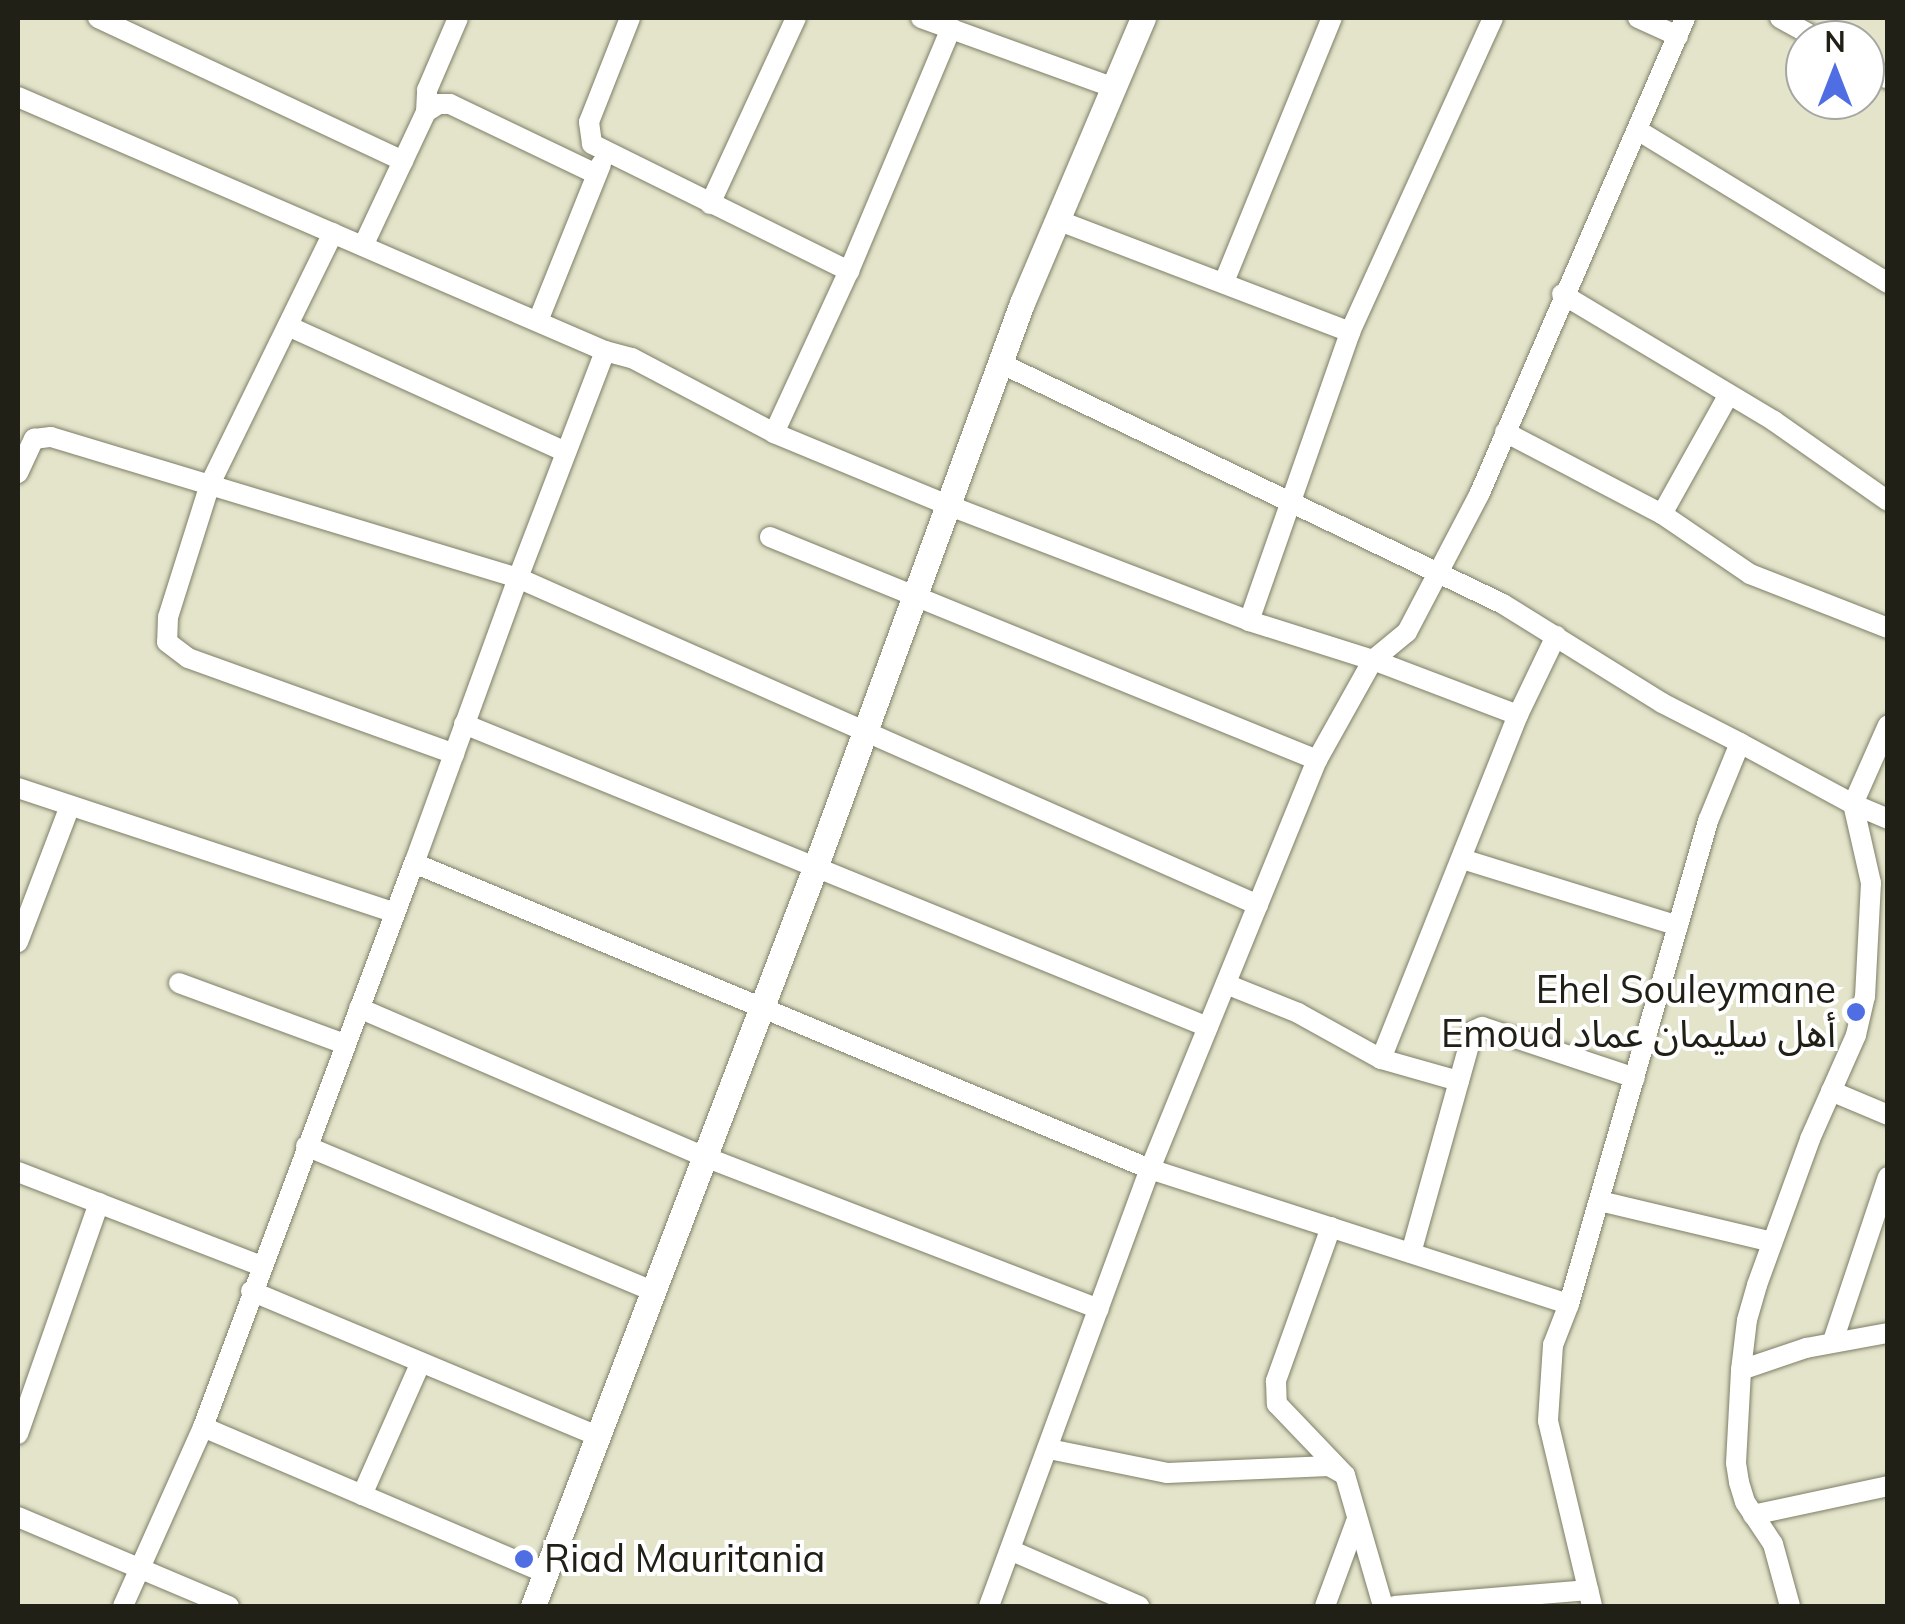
<!DOCTYPE html>
<meta charset="utf-8">
<style>
body{margin:0}
#map{position:relative;width:1905px;height:1624px;overflow:hidden;background:#e3e4ca;font-family:Mulish,"Noto Sans Arabic",sans-serif}
div>[style]{position:absolute}
.roads{filter:drop-shadow(0 0 2px #7e7f67) drop-shadow(0 0 2px #7e7f67)}
.minor>*{height:20px;margin:-10px;padding:0 10px;transform-origin:10px;border-radius:10px;background:#fff}
.tertiary>*{height:25px;margin:-12.5px;padding:0 12.5px;transform-origin:12.5px;border-radius:12.5px;background:#fff}
.dots>*{width:28px;height:28px;translate:-50% -50%;box-sizing:border-box;border:5px solid #fff;border-radius:50%}
span{translate:-50% -50%;white-space:nowrap;text-align:center;line-height:1.15;-webkit-text-stroke:8px #fff;paint-order:stroke}
.poi-label{font-size:38px;color:#202016}
.right{translate:-100% -50%;text-align:right}
.left{translate:0 -50%;text-align:left}
.frame{position:absolute;inset:0;border:20px solid #202016;pointer-events:none}
.north{position:absolute;left:1785px;top:20px;width:100px;height:100px;box-sizing:border-box;background:#fff;border:2px solid #a6a6a2;border-radius:50%;rotate:0deg;font-size:28px;font-weight:700;line-height:40px;text-align:center;color:#202016}
.north::after{content:'';display:block;margin:auto;width:35px;height:45px;background:#506ee3;clip-path:polygon(50% 0,100% 100%,50% 72%,0 100%)}
</style>
<div id="map">
<div class="roads">
<div class="minor">
<i style="left:98px;top:18px;width:337px;rotate:25.1deg"></i>
<i style="left:630px;top:18px;width:112px;rotate:111.5deg"></i>
<i style="left:589px;top:122px;width:22px;rotate:82deg"></i>
<i style="left:592px;top:144px;width:287px;rotate:26.3deg"></i>
<i style="left:921px;top:18px;width:205px;rotate:19.9deg"></i>
<i style="left:1638px;top:18px;width:44px;rotate:24.2deg"></i>
<i style="left:1780px;top:18px;width:46px;rotate:28.8deg"></i>
<i style="left:1865px;top:66px;width:26px;rotate:29deg"></i>
<i style="left:18px;top:97px;width:640px;rotate:23.4deg"></i>
<i style="left:426px;top:112px;width:22px;rotate:-87deg"></i>
<i style="left:427px;top:90px;width:78px;rotate:-66.7deg"></i>
<i style="left:1639px;top:131px;width:292px;rotate:31.4deg"></i>
<i style="left:710px;top:204px;width:205px;rotate:-65.2deg"></i>
<i style="left:1057px;top:220px;width:314px;rotate:20.9deg"></i>
<i style="left:333px;top:233px;width:280px;rotate:116.1deg"></i>
<i style="left:210px;top:484px;width:139px;rotate:107.5deg"></i>
<i style="left:168px;top:617px;width:25px;rotate:92deg"></i>
<i style="left:167px;top:642px;width:26px;rotate:37deg"></i>
<i style="left:188px;top:658px;width:283px;rotate:19.8deg"></i>
<i style="left:363px;top:246px;width:148px;rotate:-64.8deg"></i>
<i style="left:426px;top:112px;width:15px;rotate:-32deg"></i>
<i style="left:439px;top:104px;width:11px"></i>
<i style="left:450px;top:104px;width:162px;rotate:25.6deg"></i>
<i style="left:1224px;top:282px;width:285px;rotate:-67.8deg"></i>
<i style="left:1562px;top:294px;width:247px;rotate:30.9deg"></i>
<i style="left:1774px;top:421px;width:139px;rotate:35.1deg"></i>
<i style="left:538px;top:321px;width:169px;rotate:-68.1deg"></i>
<i style="left:288px;top:326px;width:305px;rotate:24.4deg"></i>
<i style="left:1000px;top:363px;width:558px;rotate:25.6deg"></i>
<i style="left:1503px;top:604px;width:187px;rotate:31.9deg"></i>
<i style="left:1662px;top:703px;width:88px;rotate:27.1deg"></i>
<i style="left:1505px;top:432px;width:177px;rotate:27.6deg"></i>
<i style="left:1662px;top:514px;width:107px;rotate:34.3deg"></i>
<i style="left:1750px;top:574px;width:148px;rotate:21.4deg"></i>
<i style="left:774px;top:433px;width:179px;rotate:-65.2deg"></i>
<i style="left:849px;top:271px;width:264px;rotate:-67.2deg"></i>
<i style="left:18px;top:473px;width:38px;rotate:-65deg"></i>
<i style="left:34px;top:439px;width:17px;rotate:-7deg"></i>
<i style="left:51px;top:437px;width:488px;rotate:16.8deg"></i>
<i style="left:518px;top:578px;width:243px;rotate:-69deg"></i>
<i style="left:605px;top:351px;width:28px;rotate:15deg"></i>
<i style="left:632px;top:358px;width:161px;rotate:27.8deg"></i>
<i style="left:774px;top:433px;width:191px;rotate:22.5deg"></i>
<i style="left:950px;top:506px;width:320px;rotate:21deg"></i>
<i style="left:1249px;top:621px;width:130px;rotate:17.5deg"></i>
<i style="left:1373px;top:660px;width:155px;rotate:20.8deg"></i>
<i style="left:1662px;top:514px;width:137px;rotate:-60.8deg"></i>
<i style="left:770px;top:537px;width:591px;rotate:22.18deg"></i>
<i style="left:1249px;top:621px;width:306px;rotate:-70.7deg"></i>
<i style="left:1350px;top:332px;width:345px;rotate:-65.5deg"></i>
<i style="left:464px;top:724px;width:803px;rotate:22.16deg"></i>
<i style="left:18px;top:788px;width:397px;rotate:18.3deg"></i>
<i style="left:1853px;top:804px;width:38px;rotate:23deg"></i>
<i style="left:1462px;top:859px;width:226px;rotate:17.2deg"></i>
<i style="left:1258px;top:905px;width:809px;rotate:-156.16deg"></i>
<i style="left:518px;top:578px;width:303px;rotate:110deg"></i>
<i style="left:414px;top:863px;width:797px;rotate:22.58deg"></i>
<i style="left:1150px;top:1169px;width:440px;rotate:17.9deg"></i>
<i style="left:1569px;top:1304px;width:44px;rotate:111.3deg"></i>
<i style="left:1553px;top:1345px;width:76px;rotate:93.8deg"></i>
<i style="left:1548px;top:1421px;width:190px;rotate:76.6deg"></i>
<i style="left:18px;top:942px;width:146px;rotate:-69.1deg"></i>
<i style="left:179px;top:983px;width:177px;rotate:20.2deg"></i>
<i style="left:1226px;top:984px;width:78px;rotate:21.9deg"></i>
<i style="left:1298px;top:1013px;width:95px;rotate:29deg"></i>
<i style="left:1381px;top:1059px;width:81px;rotate:15.8deg"></i>
<i style="left:359px;top:1008px;width:377px;rotate:23.3deg"></i>
<i style="left:705px;top:1157px;width:422px;rotate:21.1deg"></i>
<i style="left:1381px;top:1059px;width:370px;rotate:-68.3deg"></i>
<i style="left:1518px;top:715px;width:88px;rotate:-64.3deg"></i>
<i style="left:1831px;top:1091px;width:62px;rotate:22.8deg"></i>
<i style="left:306px;top:1146px;width:376px;rotate:22.7deg"></i>
<i style="left:18px;top:1172px;width:261px;rotate:21.1deg"></i>
<i style="left:1600px;top:1201px;width:177px;rotate:13.4deg"></i>
<i style="left:1331px;top:1227px;width:164px;rotate:109.7deg"></i>
<i style="left:1276px;top:1381px;width:23px;rotate:88deg"></i>
<i style="left:1277px;top:1404px;width:95px;rotate:46.3deg"></i>
<i style="left:1411px;top:1253px;width:230px;rotate:-74.4deg"></i>
<i style="left:1473px;top:1031px;width:10px;rotate:-24deg"></i>
<i style="left:1482px;top:1027px;width:161px;rotate:18.4deg"></i>
<i style="left:251px;top:1291px;width:376px;rotate:22.7deg"></i>
<i style="left:1569px;top:1304px;width:503px;rotate:-73.94deg"></i>
<i style="left:1708px;top:821px;width:84px;rotate:-67.7deg"></i>
<i style="left:1740px;top:743px;width:128px;rotate:28.4deg"></i>
<i style="left:1853px;top:804px;width:86px;rotate:-66.1deg"></i>
<i style="left:1833px;top:1341px;width:173px;rotate:-71.5deg"></i>
<i style="left:1741px;top:1370px;width:69px;rotate:-18.7deg"></i>
<i style="left:1806px;top:1348px;width:83px;rotate:-10.4deg"></i>
<i style="left:203px;top:1427px;width:373px;rotate:23.1deg"></i>
<i style="left:18px;top:1434px;width:245px;rotate:-70.7deg"></i>
<i style="left:1049px;top:1449px;width:120px;rotate:11.5deg"></i>
<i style="left:1167px;top:1473px;width:162px;rotate:-2.5deg"></i>
<i style="left:1329px;top:1466px;width:18px;rotate:29deg"></i>
<i style="left:1345px;top:1475px;width:136px;rotate:73.8deg"></i>
<i style="left:362px;top:1495px;width:145px;rotate:-66.1deg"></i>
<i style="left:1753px;top:1515px;width:138px;rotate:-12.1deg"></i>
<i style="left:18px;top:1517px;width:229px;rotate:22.9deg"></i>
<i style="left:1010px;top:1550px;width:141px;rotate:23.5deg"></i>
<i style="left:123px;top:1606px;width:196px;rotate:-65.9deg"></i>
<i style="left:203px;top:1427px;width:602px;rotate:-69.49deg"></i>
<i style="left:989px;top:1606px;width:466px;rotate:-69.8deg"></i>
<i style="left:1150px;top:1169px;width:442px;rotate:-67.8deg"></i>
<i style="left:1317px;top:760px;width:115px;rotate:-60.8deg"></i>
<i style="left:1373px;top:660px;width:44px;rotate:-39.5deg"></i>
<i style="left:1407px;top:632px;width:155px;rotate:-62.3deg"></i>
<i style="left:1479px;top:495px;width:520px;rotate:-66.64deg"></i>
<i style="left:1325px;top:1606px;width:93px;rotate:-69.8deg"></i>
<i style="left:1395px;top:1606px;width:194px;rotate:-4.7deg"></i>
<i style="left:1790px;top:1606px;width:64px;rotate:-105.3deg"></i>
<i style="left:1773px;top:1544px;width:50px;rotate:-123.7deg"></i>
<i style="left:1745px;top:1502px;width:21px;rotate:-107deg"></i>
<i style="left:1739px;top:1482px;width:19px;rotate:-99deg"></i>
<i style="left:1736px;top:1463px;width:93px;rotate:-86.9deg"></i>
<i style="left:1741px;top:1370px;width:50px;rotate:-83.2deg"></i>
<i style="left:1747px;top:1320px;width:36px;rotate:-74deg"></i>
<i style="left:1757px;top:1285px;width:155px;rotate:-70deg"></i>
<i style="left:1810px;top:1139px;width:114px;rotate:-66.1deg"></i>
<i style="left:1856px;top:1035px;width:39px;rotate:-77deg"></i>
<i style="left:1865px;top:997px;width:114px;rotate:-87deg"></i>
<i style="left:1871px;top:883px;width:81px;rotate:-102.8deg"></i>
</div>
<div class="tertiary">
<i style="left:533px;top:1606px;width:790px;rotate:-69.09deg"></i>
<i style="left:815px;top:868px;width:602px;rotate:-69.88deg"></i>
<i style="left:1022px;top:303px;width:310px;rotate:-67deg"></i>
</div>
</div>
<div class="dots">
<i style="left:1856px;top:1012px;background:#506ee3"></i>
<i style="left:524px;top:1559px;background:#506ee3"></i>
</div>
<div class="poi-label">
<span class="right" style="left:1836px;top:1012px">Ehel Souleymane<br>Emoud أهل سليمان عماد</span>
<span class="left" style="left:544px;top:1559px">Riad Mauritania</span>
</div>
<div class="frame"></div>
<div class="north">N</div>
</div>
